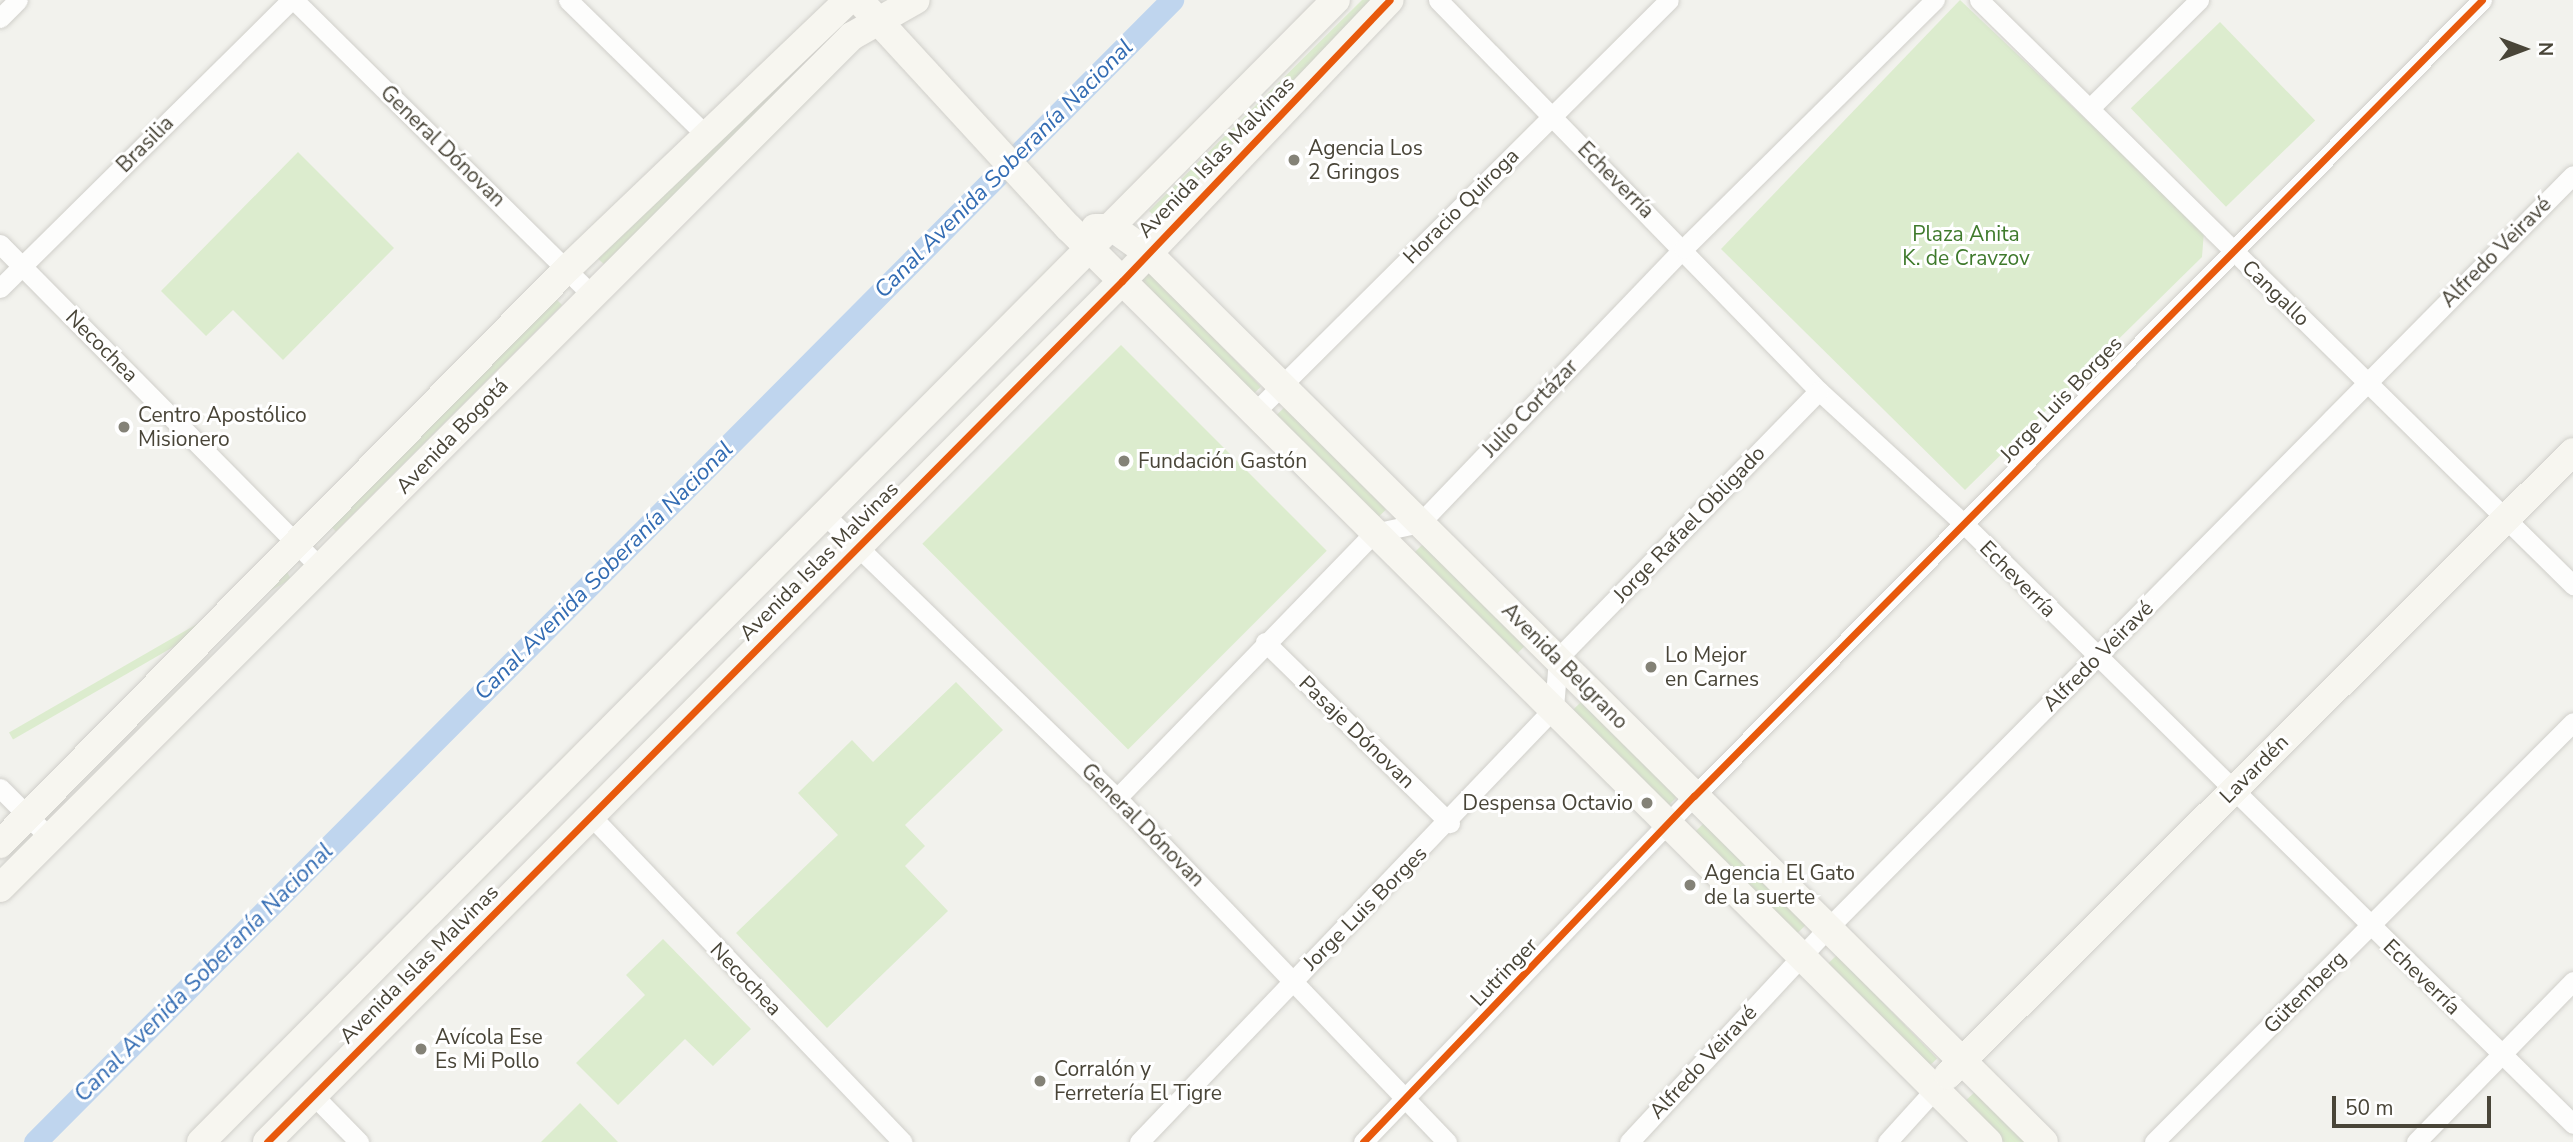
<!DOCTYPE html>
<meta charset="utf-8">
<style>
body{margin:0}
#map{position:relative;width:2573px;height:1142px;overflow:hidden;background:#f2f2ed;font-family:"Nunito Sans",sans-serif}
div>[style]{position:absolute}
.green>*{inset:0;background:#dcecce;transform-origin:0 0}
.canal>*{height:23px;margin:-11.5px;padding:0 11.5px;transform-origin:11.5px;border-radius:11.5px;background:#bfd5ee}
.roads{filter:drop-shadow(0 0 2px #d0cfca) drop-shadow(0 0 2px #d0cfca)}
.street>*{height:19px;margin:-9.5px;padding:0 9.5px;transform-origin:9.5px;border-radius:9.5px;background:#fdfdfc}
.secondary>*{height:28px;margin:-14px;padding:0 14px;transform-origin:14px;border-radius:14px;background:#f7f6f0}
.cycleway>*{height:7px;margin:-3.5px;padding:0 3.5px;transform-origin:3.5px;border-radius:3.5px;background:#e8590c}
.dots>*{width:19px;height:19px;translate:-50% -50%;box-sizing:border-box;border:4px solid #fff;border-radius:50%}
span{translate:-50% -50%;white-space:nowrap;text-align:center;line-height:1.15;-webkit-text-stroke:6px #fff;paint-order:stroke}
.street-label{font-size:21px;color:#494538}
.poi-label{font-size:21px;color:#494538}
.left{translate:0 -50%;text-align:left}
.right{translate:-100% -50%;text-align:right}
.park-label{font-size:21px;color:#3f7a2c}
.water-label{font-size:23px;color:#336cb3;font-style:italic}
.north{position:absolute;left:2489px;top:14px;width:70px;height:70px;-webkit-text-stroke:5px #fff;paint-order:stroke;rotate:90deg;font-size:19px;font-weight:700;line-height:28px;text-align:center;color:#494538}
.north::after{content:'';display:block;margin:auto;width:24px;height:32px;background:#494538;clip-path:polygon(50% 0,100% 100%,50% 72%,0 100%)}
.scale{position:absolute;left:2332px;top:1096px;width:159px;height:32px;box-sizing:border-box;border:4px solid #494538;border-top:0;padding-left:9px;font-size:21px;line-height:24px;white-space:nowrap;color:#494538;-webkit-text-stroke:5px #fff;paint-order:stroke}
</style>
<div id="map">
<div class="green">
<i style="clip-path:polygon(1362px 0,1374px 0,1162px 223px,1149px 211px)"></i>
<i style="clip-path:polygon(1960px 0,2204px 231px,2202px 257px,1965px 490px,1721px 249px)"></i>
<i style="left:2220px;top:22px;width:137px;height:124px;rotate:46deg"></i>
<i style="clip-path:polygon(824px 31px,834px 42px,605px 265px,597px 258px)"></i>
<i style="clip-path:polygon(298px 152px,394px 248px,283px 360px,233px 310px,206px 336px,161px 291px)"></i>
<i style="left:1149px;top:271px;width:161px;height:16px;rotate:46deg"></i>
<i style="left:555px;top:298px;width:10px;height:320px;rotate:45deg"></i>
<i style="left:1121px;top:345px;width:291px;height:281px;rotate:45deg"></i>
<i style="left:1286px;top:406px;width:144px;height:16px;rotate:46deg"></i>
<i style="left:1426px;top:541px;width:144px;height:16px;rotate:45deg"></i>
<i style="left:287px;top:572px;width:8px;height:321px;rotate:60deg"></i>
<i style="clip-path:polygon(956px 682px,1003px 730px,905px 825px,925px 846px,905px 866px,948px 911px,827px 1028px,736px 933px,838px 835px,798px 793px,852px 740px,873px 762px)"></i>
<i style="left:1582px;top:701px;width:135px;height:16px;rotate:45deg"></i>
<i style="left:1704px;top:823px;width:144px;height:16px;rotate:45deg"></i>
<i style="clip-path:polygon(663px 939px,751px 1029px,713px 1066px,685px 1039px,618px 1105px,576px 1063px,645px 995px,626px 975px)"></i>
<i style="left:1837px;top:955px;width:144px;height:16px;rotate:46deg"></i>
<i style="clip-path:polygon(1976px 1091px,2026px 1142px,2004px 1142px,1964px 1102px)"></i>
<i style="clip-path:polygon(580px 1103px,618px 1142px,541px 1142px)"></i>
</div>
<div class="canal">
<i style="left:35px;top:1142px;width:1612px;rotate:-45.13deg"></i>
</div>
<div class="roads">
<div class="street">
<i style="left:294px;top:0;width:418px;rotate:44.7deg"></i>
<i style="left:568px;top:0;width:194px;rotate:44.4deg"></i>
<i style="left:1438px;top:0;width:546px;rotate:45.74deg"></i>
<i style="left:1819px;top:391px;width:197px;rotate:42.5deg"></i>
<i style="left:1964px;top:524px;width:855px;rotate:44.57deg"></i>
<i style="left:1979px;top:0;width:834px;rotate:44.56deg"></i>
<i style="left:0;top:18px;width:25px;rotate:-45deg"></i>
<i style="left:2091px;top:107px;width:152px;rotate:-44.7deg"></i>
<i style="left:0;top:244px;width:458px;rotate:45.3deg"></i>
<i style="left:0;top:288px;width:409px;rotate:-44.7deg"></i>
<i style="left:1254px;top:413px;width:585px;rotate:-44.86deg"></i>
<i style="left:827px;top:517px;width:404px;rotate:44.1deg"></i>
<i style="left:1117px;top:798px;width:477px;rotate:46.2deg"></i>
<i style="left:1265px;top:642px;width:259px;rotate:44.4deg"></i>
<i style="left:0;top:788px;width:71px;rotate:45deg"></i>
<i style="left:1117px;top:798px;width:369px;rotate:-45.9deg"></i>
<i style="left:1374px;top:533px;width:47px;rotate:-12.3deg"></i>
<i style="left:1420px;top:523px;width:381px;rotate:-46.2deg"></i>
<i style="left:1684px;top:248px;width:353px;rotate:-44.7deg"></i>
<i style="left:591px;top:816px;width:451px;rotate:46.3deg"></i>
<i style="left:313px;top:1095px;width:66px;rotate:45.6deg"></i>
<i style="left:1139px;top:1142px;width:600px;rotate:-46.28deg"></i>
<i style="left:1554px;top:708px;width:50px;rotate:-85.4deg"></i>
<i style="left:1558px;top:658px;width:373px;rotate:-45.7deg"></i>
<i style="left:1363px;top:1142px;width:479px;rotate:-46.3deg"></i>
<i style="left:1694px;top:796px;width:1120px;rotate:-45.29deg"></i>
<i style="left:1629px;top:1142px;width:292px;rotate:-47.1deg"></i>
<i style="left:1828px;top:928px;width:1059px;rotate:-45.31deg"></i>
<i style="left:1887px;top:1142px;width:73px;rotate:-47.8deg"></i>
<i style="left:2154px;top:1142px;width:593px;rotate:-45.07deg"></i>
<i style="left:2416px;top:1142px;width:225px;rotate:-45.7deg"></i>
</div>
<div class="secondary">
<i style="left:859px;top:0;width:309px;rotate:47.4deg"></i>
<i style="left:1068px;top:227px;width:1298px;rotate:44.84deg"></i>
<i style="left:1095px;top:228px;width:18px"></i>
<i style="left:1113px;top:228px;width:43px;rotate:35.5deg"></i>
<i style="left:1148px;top:253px;width:1262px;rotate:44.78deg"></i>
<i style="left:0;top:844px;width:809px;rotate:-45.4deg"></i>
<i style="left:568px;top:268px;width:388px;rotate:-43.7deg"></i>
<i style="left:0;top:888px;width:1205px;rotate:-45deg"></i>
<i style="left:852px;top:36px;width:73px;rotate:-29.4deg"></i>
<i style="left:1948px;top:1075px;width:882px;rotate:-44.91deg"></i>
<i style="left:201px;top:1142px;width:1610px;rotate:-45.18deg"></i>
<i style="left:267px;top:1142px;width:1213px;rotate:-45.2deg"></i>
<i style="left:1122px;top:281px;width:388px;rotate:-46.4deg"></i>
</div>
</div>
<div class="cycleway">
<i style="left:267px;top:1142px;width:1213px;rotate:-45.2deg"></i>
<i style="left:1122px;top:281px;width:388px;rotate:-46.4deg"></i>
<i style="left:1363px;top:1142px;width:479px;rotate:-46.3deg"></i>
<i style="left:1694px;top:796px;width:1120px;rotate:-45.29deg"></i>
</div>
<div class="dots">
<i style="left:1294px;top:160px;background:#848277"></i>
<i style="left:124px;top:427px;background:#848277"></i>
<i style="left:1124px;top:461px;background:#848277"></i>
<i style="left:1651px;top:667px;background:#848277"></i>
<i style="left:1647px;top:803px;background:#848277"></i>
<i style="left:1690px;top:885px;background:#848277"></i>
<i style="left:421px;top:1049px;background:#848277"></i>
<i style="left:1040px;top:1081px;background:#848277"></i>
</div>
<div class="street-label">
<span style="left:145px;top:144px;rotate:-45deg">Brasilia</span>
<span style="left:443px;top:146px;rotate:44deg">General Dónovan</span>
<span style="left:1216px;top:157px;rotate:-46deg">Avenida Islas Malvinas</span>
<span style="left:1616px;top:180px;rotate:45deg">Echeverría</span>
<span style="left:1461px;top:206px;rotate:-45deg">Horacio Quiroga</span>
<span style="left:2496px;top:252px;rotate:-45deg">Alfredo Veiravé</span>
<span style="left:2276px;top:293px;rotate:44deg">Cangallo</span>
<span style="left:102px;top:346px;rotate:45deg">Necochea</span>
<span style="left:2061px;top:399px;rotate:-46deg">Jorge Luis Borges</span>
<span style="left:1530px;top:408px;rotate:-46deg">Julio Cortázar</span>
<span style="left:452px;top:436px;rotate:-46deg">Avenida Bogotá</span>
<span style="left:1689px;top:524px;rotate:-46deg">Jorge Rafael Obligado</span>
<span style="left:819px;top:561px;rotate:-45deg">Avenida Islas Malvinas</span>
<span style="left:2018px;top:579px;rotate:45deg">Echeverría</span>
<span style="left:2098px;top:656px;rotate:-45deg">Alfredo Veiravé</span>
<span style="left:1565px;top:666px;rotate:45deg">Avenida Belgrano</span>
<span style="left:1357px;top:732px;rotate:44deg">Pasaje Dónovan</span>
<span style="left:2254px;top:769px;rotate:-45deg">Lavardén</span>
<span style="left:1143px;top:825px;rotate:45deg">General Dónovan</span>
<span style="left:1365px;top:908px;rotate:-45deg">Jorge Luis Borges</span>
<span style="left:419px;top:964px;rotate:-45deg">Avenida Islas Malvinas</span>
<span style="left:1504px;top:972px;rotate:-46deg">Lutringer</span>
<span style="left:2422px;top:977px;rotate:44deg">Echeverría</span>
<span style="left:746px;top:979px;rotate:46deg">Necochea</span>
<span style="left:2305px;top:992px;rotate:-45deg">Gütemberg</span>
<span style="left:1703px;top:1062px;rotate:-47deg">Alfredo Veiravé</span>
</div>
<div class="poi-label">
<span class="left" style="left:1308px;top:160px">Agencia Los<br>2 Gringos</span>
<span class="left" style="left:138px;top:427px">Centro Apostólico<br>Misionero</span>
<span class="left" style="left:1138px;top:461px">Fundación Gastón</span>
<span class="left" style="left:1665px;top:667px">Lo Mejor<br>en Carnes</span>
<span class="right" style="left:1633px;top:803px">Despensa Octavio</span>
<span class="left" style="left:1704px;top:885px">Agencia El Gato<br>de la suerte</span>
<span class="left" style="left:435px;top:1049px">Avícola Ese<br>Es Mi Pollo</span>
<span class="left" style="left:1054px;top:1081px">Corralón y<br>Ferretería El Tigre</span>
</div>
<div class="park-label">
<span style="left:1966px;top:246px">Plaza Anita<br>K. de Cravzov</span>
</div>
<div class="water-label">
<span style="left:1004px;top:169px;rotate:-45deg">Canal Avenida Soberanía Nacional</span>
<span style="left:604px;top:571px;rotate:-45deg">Canal Avenida Soberanía Nacional</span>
<span style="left:204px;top:973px;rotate:-45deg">Canal Avenida Soberanía Nacional</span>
</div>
<div class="north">N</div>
<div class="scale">50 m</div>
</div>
